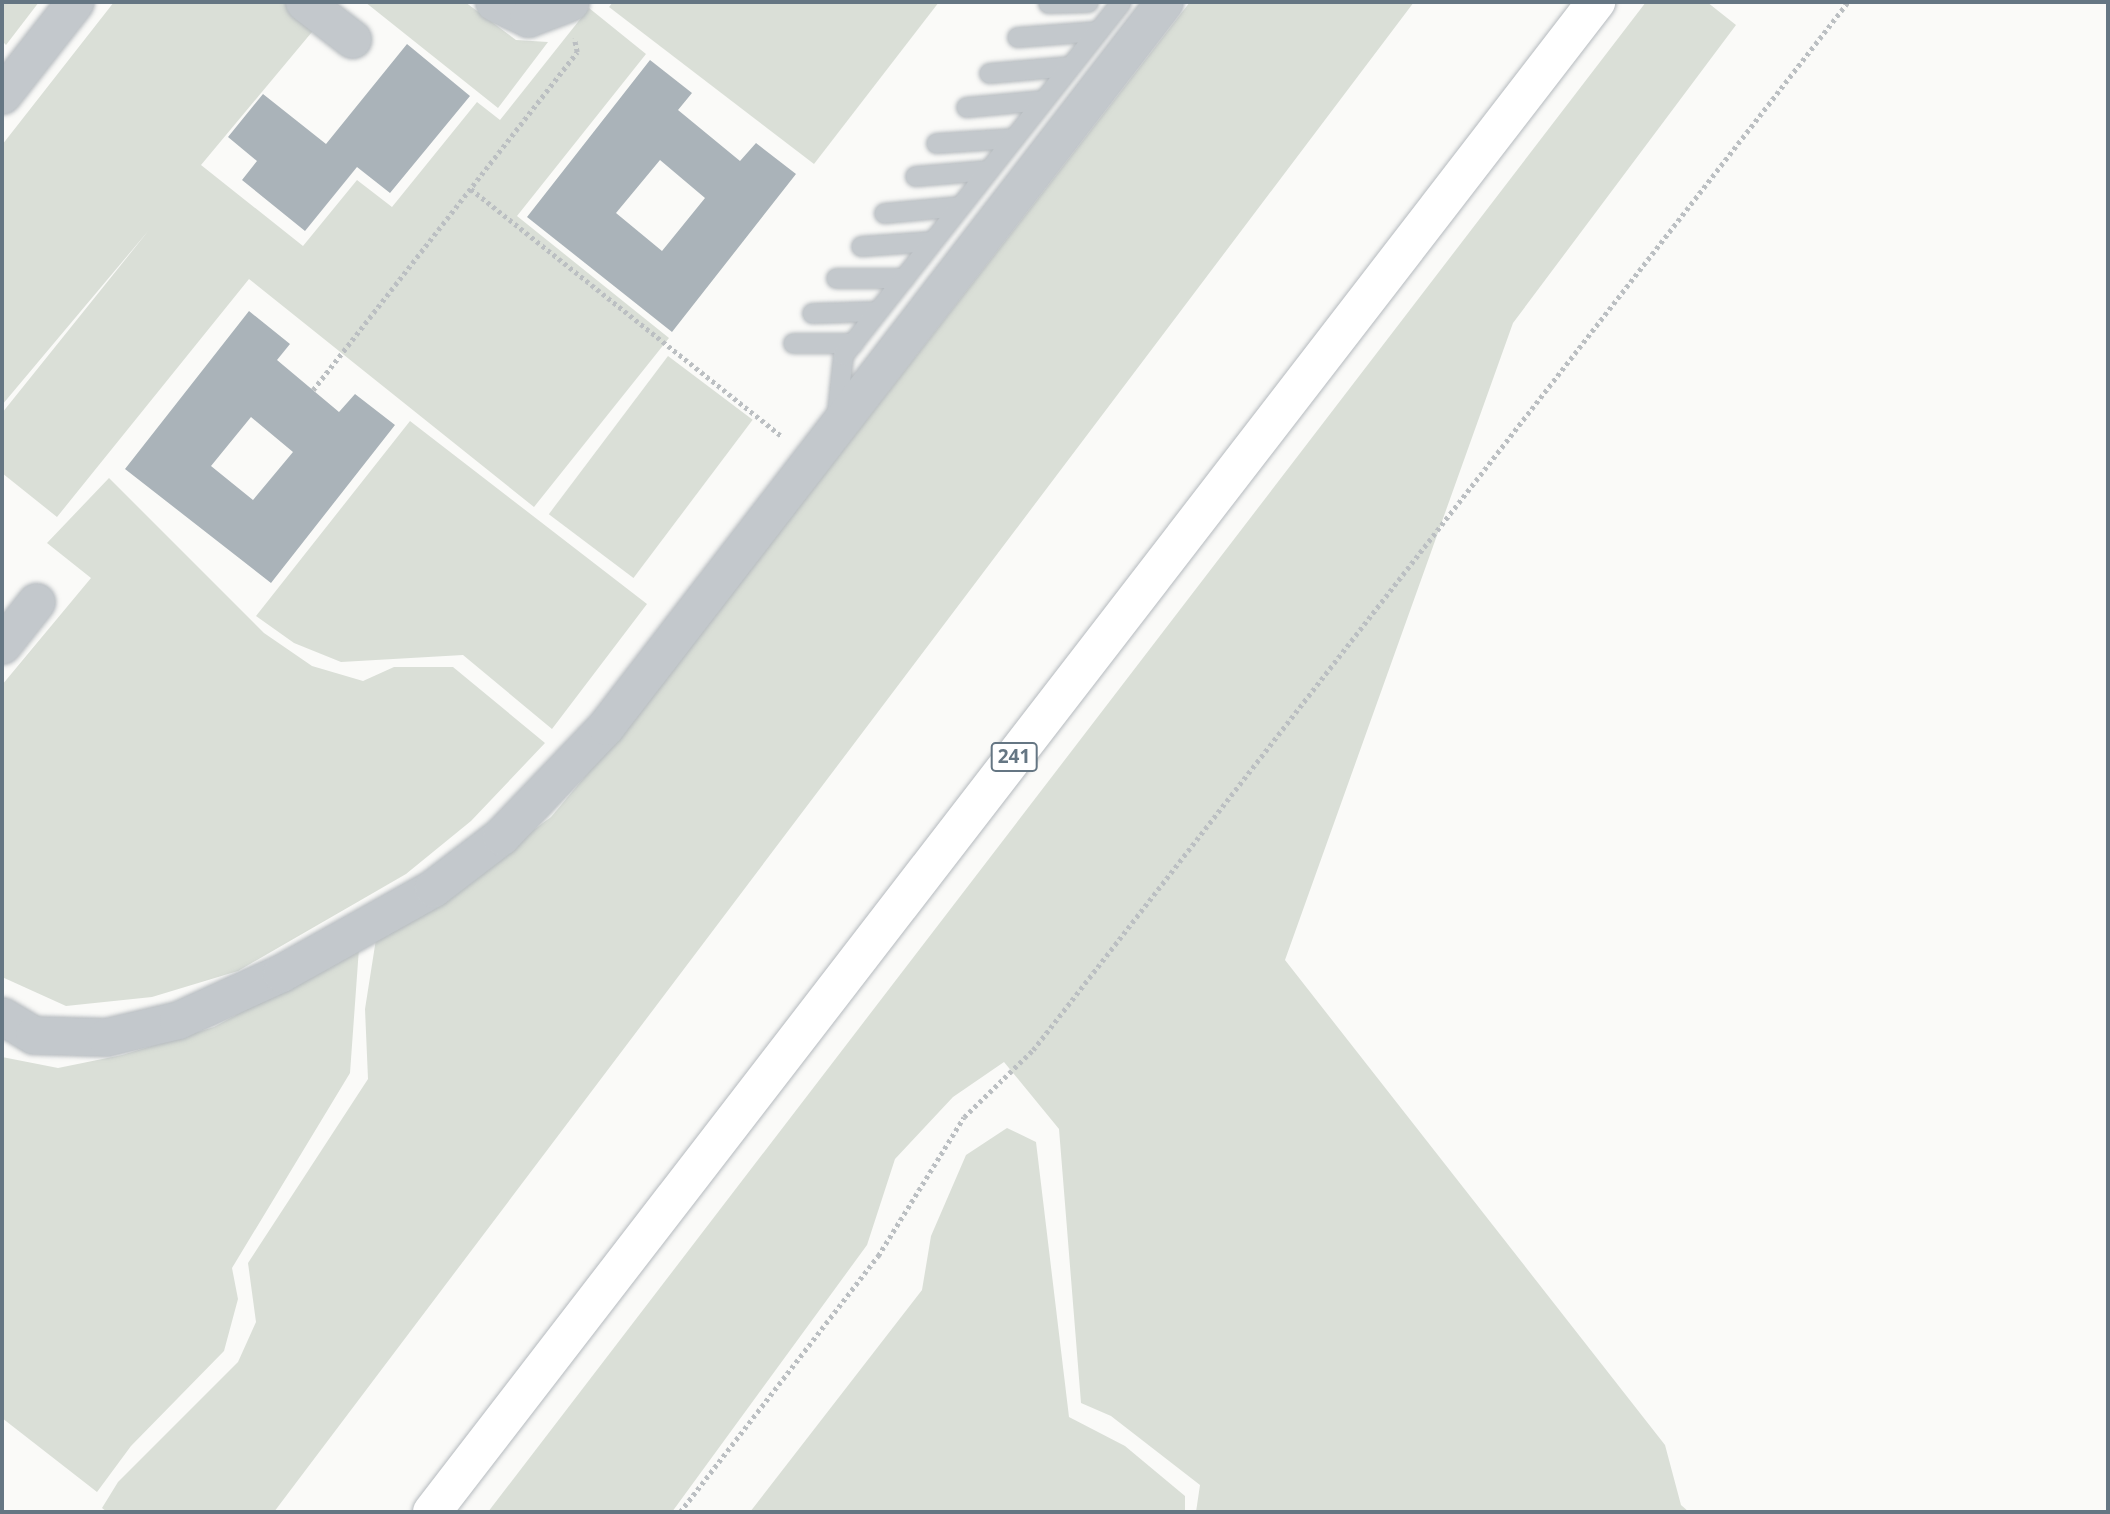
<!DOCTYPE html>
<style>
body{margin:0}
#map{position:relative;width:2110px;height:1514px;overflow:hidden;background:#fafaf8;font-family:"Noto Sans",sans-serif}
div>[style]{position:absolute}
.green>*{inset:0;background:#dadfd7;transform-origin:0 0}
.building>*{inset:0;background:#aab3b9}
.path>*{height:4.5px;margin-top:-2.25px;transform-origin:0;background:repeating-linear-gradient(90deg,#bbbfc2 0 3.5px,transparent 0 7px)}
.roads{filter:drop-shadow(0 0 2px #b5babe) drop-shadow(0 0 2px #b5babe)}
.lane>*{height:19px;margin:-9.5px;padding:0 9.5px;transform-origin:9.5px;border-radius:9.5px;background:#c3c8cc}
.street>*{height:37px;margin:-18.5px;padding:0 18.5px;transform-origin:18.5px;border-radius:18.5px;background:#c3c8cc}
.primary>*{height:38px;margin:-19px;padding:0 19px;transform-origin:19px;border-radius:19px;background:#fff}
span{translate:-50% -50%;white-space:nowrap;text-align:center;line-height:1.15;-webkit-text-stroke:7px #fff;paint-order:stroke}
.shield-label span{padding:2px 5px;background:#fff;border:2px solid;border-radius:5px;-webkit-text-stroke-width:0}
.shield-label{font-size:19px;color:#657683;font-weight:700}
.frame{position:absolute;inset:0;border:4px solid #657683;pointer-events:none}
</style>
<div id="map">
<div class="green">
<i style="clip-path:polygon(2px 2px,39px 2px,6px 45px,2px 41px)"></i>
<i style="clip-path:polygon(114px 2px,337px 2px,201px 165px,303px 246px,357px 180px,392px 207px,477px 102px,500px 120px,589px 8px,646px 54px,517px 216px,669px 338px,534px 507px,249px 279px,57px 517px,2px 473px,2px 413px,149px 230px,2px 405px,2px 145px)"></i>
<i style="clip-path:polygon(365px 2px,465px 2px,516px 40px,548px 42px,498px 108px)"></i>
<i style="clip-path:polygon(613px 2px,939px 2px,814px 164px,609px 7px)"></i>
<i style="clip-path:polygon(1190px 2px,1414px 2px,274px 1512px,107px 1512px,102px 1508px,118px 1482px,238px 1362px,256px 1322px,248px 1263px,368px 1079px,365px 1009px,376px 939px,413px 920px,551px 817px,655px 693px)"></i>
<i style="clip-path:polygon(1646px 2px,1707px 2px,1736px 25px,1513px 323px,1285px 960px,1665px 1445px,1681px 1505px,1689px 1512px,1196px 1512px,1200px 1485px,1111px 1416px,1081px 1403px,1059px 1129px,1004px 1062px,953px 1097px,895px 1159px,867px 1245px,672px 1512px,488px 1512px)"></i>
<i style="left:668px;top:356px;width:106px;height:198px;rotate:37deg"></i>
<i style="clip-path:polygon(410px 421px,647px 604px,552px 729px,463px 655px,341px 662px,294px 643px,256px 616px)"></i>
<i style="clip-path:polygon(109px 478px,264px 633px,312px 666px,363px 681px,394px 667px,453px 667px,545px 743px,471px 821px,406px 874px,238px 971px,152px 997px,66px 1006px,2px 977px,2px 685px,91px 578px,47px 543px)"></i>
<i style="clip-path:polygon(359px 948px,350px 1073px,232px 1268px,238px 1299px,224px 1351px,131px 1446px,97px 1492px,2px 1418px,2px 1057px,58px 1068px,122px 1055px,214px 1027px)"></i>
<i style="clip-path:polygon(1007px 1128px,1036px 1142px,1069px 1417px,1125px 1446px,1185px 1496px,1185px 1512px,750px 1512px,922px 1290px,931px 1236px,966px 1155px)"></i>
</div>
<div class="building">
<i style="clip-path:polygon(407px 44px,470px 96px,390px 193px,357px 167px,305px 231px,242px 180px,257px 161px,228px 137px,263px 94px,326px 144px)"></i>
<i style="clip-path:polygon(evenodd,650px 60px,692px 93px,678px 110px,740px 161px,756px 143px,796px 174px,672px 332px,527px 217px,650px 60px,660px 160px,705px 198px,662px 251px,616px 213px,660px 160px)"></i>
<i style="clip-path:polygon(evenodd,249px 311px,290px 344px,277px 360px,339px 412px,355px 394px,395px 425px,271px 583px,125px 469px,249px 311px,251px 417px,293px 452px,253px 500px,211px 466px,251px 417px)"></i>
</div>
<div class="path">
<i style="left:471px;top:189px;width:397px;rotate:38.5deg"></i>
<i style="left:313px;top:390px;width:429px;rotate:-52deg"></i>
<i style="left:577px;top:52px;width:14px;rotate:-102deg"></i>
<i style="left:680px;top:1512px;width:324px;rotate:-52.3deg"></i>
<i style="left:878px;top:1256px;width:163px;rotate:-58.3deg"></i>
<i style="left:964px;top:1117px;width:96px;rotate:-44.2deg"></i>
<i style="left:1033px;top:1050px;width:1328px;rotate:-52.13deg"></i>
</div>
<div class="roads">
<div class="lane">
<i style="left:1048px;top:3px;width:40px;rotate:-1.4deg"></i>
<i style="left:1017px;top:37px;width:80px;rotate:-4.3deg"></i>
<i style="left:989px;top:73px;width:81px;rotate:-4.9deg"></i>
<i style="left:966px;top:107px;width:77px;rotate:-5.2deg"></i>
<i style="left:936px;top:143px;width:78px;rotate:-3.7deg"></i>
<i style="left:915px;top:176px;width:73px;rotate:-4.7deg"></i>
<i style="left:884px;top:213px;width:76px;rotate:-5.3deg"></i>
<i style="left:861px;top:246px;width:71px;rotate:-4deg"></i>
<i style="left:836px;top:278px;width:68px"></i>
<i style="left:812px;top:313px;width:65px;rotate:-1.8deg"></i>
<i style="left:793px;top:343px;width:60px"></i>
<i style="left:836px;top:419px;width:64px;rotate:-83.8deg"></i>
<i style="left:843px;top:355px;width:449px;rotate:-51.8deg"></i>
</div>
<div class="street">
<i style="left:304px;top:2px;width:61px;rotate:37.6deg"></i>
<i style="left:494px;top:2px;width:38px;rotate:25deg"></i>
<i style="left:528px;top:18px;width:45px;rotate:-20.9deg"></i>
<i style="left:2px;top:95px;width:118px;rotate:-51.9deg"></i>
<i style="left:2px;top:645px;width:55px;rotate:-51.7deg"></i>
<i style="left:2px;top:1016px;width:37px;rotate:31deg"></i>
<i style="left:34px;top:1035px;width:72px;rotate:1.6deg"></i>
<i style="left:106px;top:1037px;width:74px;rotate:-13.3deg"></i>
<i style="left:178px;top:1020px;width:113px;rotate:-24.5deg"></i>
<i style="left:281px;top:973px;width:174px;rotate:-29.2deg"></i>
<i style="left:433px;top:888px;width:86px;rotate:-37.4deg"></i>
<i style="left:501px;top:836px;width:152px;rotate:-46.3deg"></i>
<i style="left:606px;top:726px;width:914px;rotate:-52.38deg"></i>
</div>
<div class="primary">
<i style="left:432px;top:1512px;width:1907px;rotate:-52.37deg"></i>
</div>
</div>
<div class="shield-label">
<span style="left:1014px;top:757px">241</span>
</div>
<div class="frame"></div>
</div>
